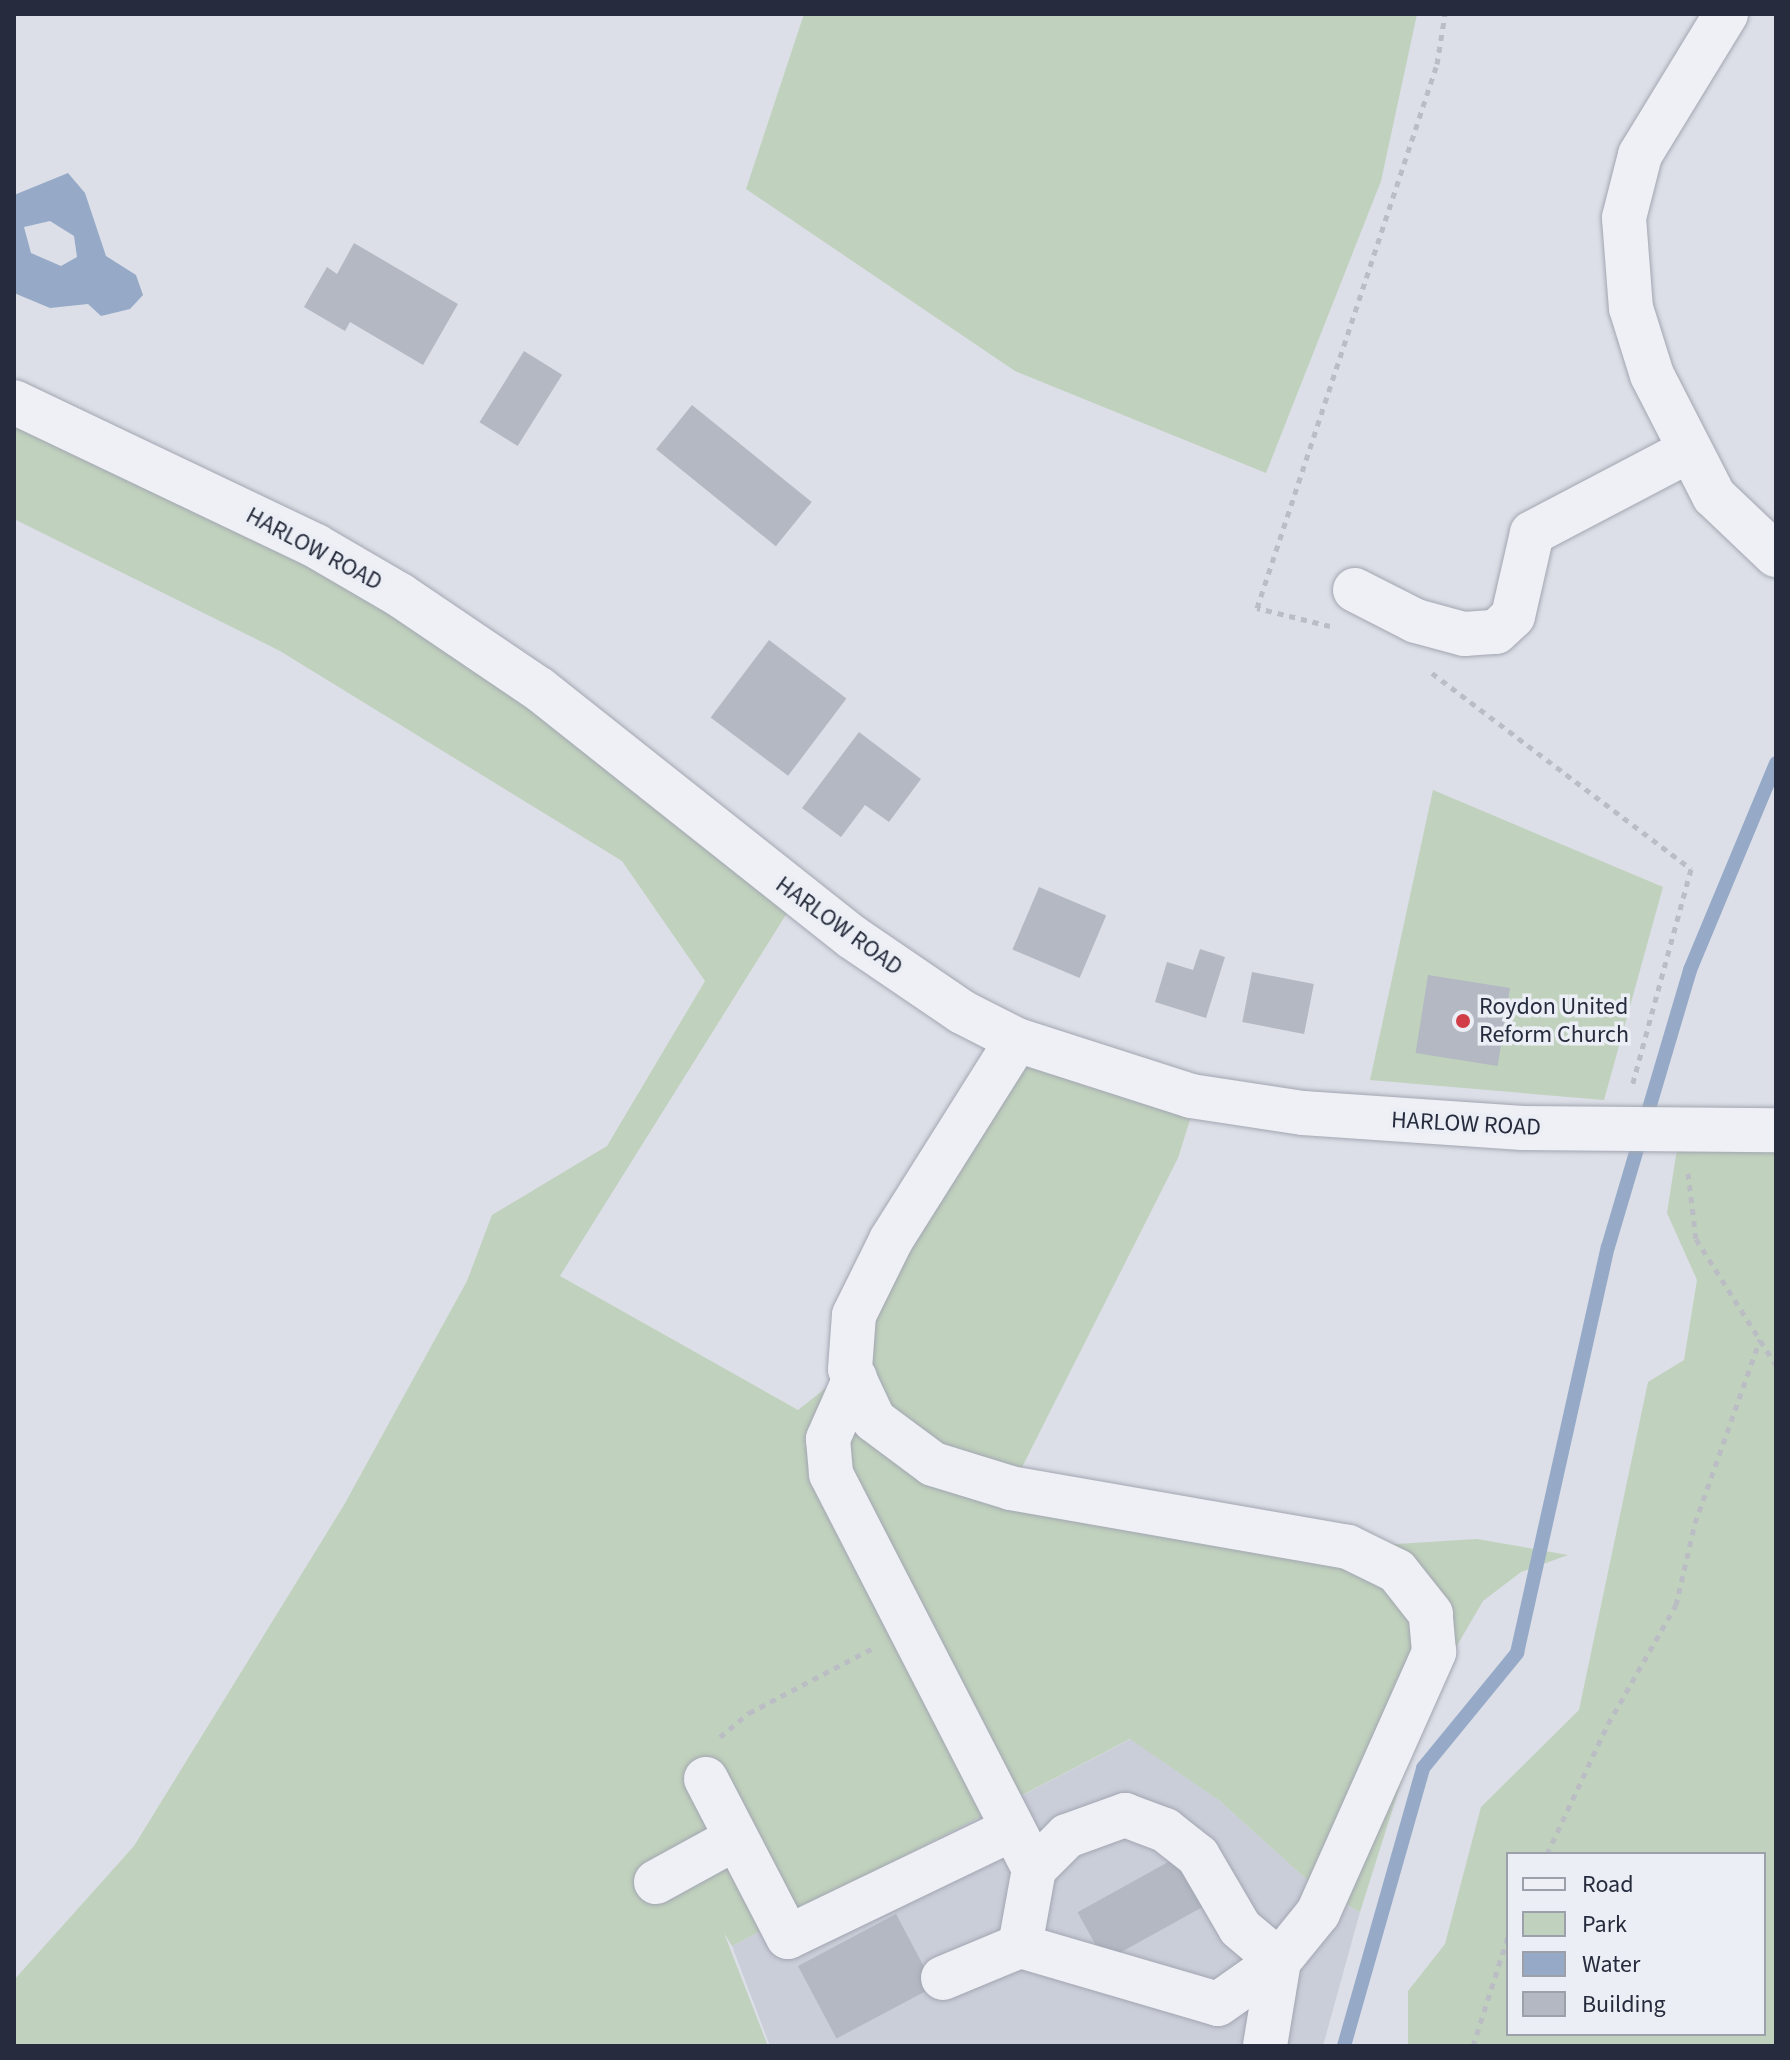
<!DOCTYPE html>
<style>
body{margin:0}
#map{position:relative;width:1790px;height:2060px;overflow:hidden;background:#dcdfe7;font-family:"Source Sans 3",sans-serif}
div>[style]{position:absolute}
.built>*{inset:0;background:#caced9}
.green>*{inset:0;background:#c0d1bd}
.water>*{inset:0;background:#96aac8}
.stream>*{height:14px;margin:-7px;padding:0 7px;transform-origin:7px;border-radius:7px;background:#96aac8}
.building>*{inset:0;background:#b3b8c3;transform-origin:0 0}
.path>*{height:5px;margin-top:-2.5px;transform-origin:0;background:repeating-linear-gradient(90deg,#bbbdc5 0 6px,transparent 0 12px)}
.roads{filter:drop-shadow(0 0 2px #a2a6b1) drop-shadow(0 0 2px #a2a6b1)}
.minor>*{height:44px;margin:-22px;padding:0 22px;transform-origin:22px;border-radius:22px;background:#eff0f5}
.dots>*{width:22px;height:22px;translate:-50% -50%;box-sizing:border-box;border:4px solid #ebeef4;border-radius:50%}
span{translate:-50% -50%;white-space:nowrap;text-align:center;line-height:1.15;-webkit-text-stroke:7px #ebeef4;paint-order:stroke}
.street-label{font-size:24px;color:#262c3d}
.poi-label{font-size:24px;color:#262c3d}
.left{translate:0 -50%;text-align:left}
.frame{position:absolute;inset:0;border:16px solid #262c3d;pointer-events:none}
.legend{position:absolute;left:1506px;top:1852px;width:260px;height:184px;box-sizing:border-box;background:#ebeef4;border:2px solid #9ca0ab;margin:0;padding:10px 14px;list-style:none;font-size:24px;color:#262c3d}
.legend li{display:flex;align-items:center;gap:16px;height:40px}
.legend b{width:40px;border:2px solid #9ca0ab}
</style>
<div id="map">
<div class="built">
<i style="clip-path:polygon(1131px 1739px,1220px 1801px,1315px 1887px,1360px 1912px,1323px 2046px,770px 2046px,732px 1946px)"></i>
</div>
<div class="green">
<i style="clip-path:polygon(804px 14px,1417px 14px,1381px 181px,1266px 473px,1015px 371px,746px 189px)"></i>
<i style="clip-path:polygon(14px 403px,400px 595px,797px 897px,560px 1276px,798px 1410px,850px 1369px,1000px 1044px,1194px 1107px,1178px 1158px,1012px 1487px,1348px 1547px,1477px 1539px,1568px 1555px,1521px 1572px,1483px 1601px,1455px 1649px,1417px 1732px,1360px 1912px,1315px 1887px,1220px 1801px,1130px 1739px,732px 1946px,724px 1933px,768px 2046px,14px 2046px,14px 1980px,134px 1846px,344px 1505px,467px 1281px,492px 1215px,607px 1146px,705px 981px,622px 861px,280px 651px,14px 519px)"></i>
<i style="clip-path:polygon(1433px 790px,1663px 887px,1604px 1100px,1370px 1080px)"></i>
<i style="clip-path:polygon(evenodd,1679px 1136px,1776px 1141px,1776px 2046px,1408px 2046px,1408px 1991px,1445px 1944px,1481px 1807px,1579px 1710px,1648px 1382px,1684px 1360px,1697px 1280px,1667px 1213px,1679px 1136px,1508px 1854px,1764px 1854px,1764px 2034px,1508px 2034px,1508px 1854px)"></i>
</div>
<div class="water">
<i style="clip-path:polygon(evenodd,68px 173px,85px 193px,106px 256px,136px 275px,143px 295px,130px 309px,101px 316px,88px 304px,50px 308px,14px 293px,14px 195px,68px 173px,50px 221px,74px 236px,77px 257px,61px 266px,31px 253px,24px 227px,50px 221px)"></i>
</div>
<div class="stream">
<i style="left:1344px;top:2046px;width:289px;rotate:-74.1deg"></i>
<i style="left:1423px;top:1768px;width:149px;rotate:-50.7deg"></i>
<i style="left:1517px;top:1653px;width:416px;rotate:-77.4deg"></i>
<i style="left:1608px;top:1247px;width:289px;rotate:-73.5deg"></i>
<i style="left:1690px;top:970px;width:224px;rotate:-67.4deg"></i>
</div>
<div class="building">
<i style="clip-path:polygon(354px 243px,458px 304px,423px 365px,350px 322px,345px 331px,304px 307px,327px 267px,337px 274px)"></i>
<i style="left:524px;top:351px;width:45px;height:84px;rotate:32deg"></i>
<i style="left:692px;top:405px;width:154px;height:57px;rotate:39deg"></i>
<i style="left:769px;top:640px;width:97px;height:97px;rotate:37deg"></i>
<i style="clip-path:polygon(859px 732px,921px 779px,889px 822px,865px 805px,841px 837px,802px 808px)"></i>
<i style="left:1039px;top:887px;width:73px;height:68px;rotate:23deg"></i>
<i style="clip-path:polygon(1200px 949px,1225px 957px,1206px 1018px,1155px 1002px,1167px 962px,1193px 970px)"></i>
<i style="left:1252px;top:972px;width:63px;height:51px;rotate:11deg"></i>
<i style="left:1428px;top:975px;width:83px;height:79px;rotate:9deg"></i>
<i style="left:1179px;top:1856px;width:56px;height:116px;rotate:61deg"></i>
<i style="left:896px;top:1914px;width:82px;height:111px;rotate:62deg"></i>
</div>
<div class="path">
<i style="left:1330px;top:626px;width:75px;rotate:-166.1deg"></i>
<i style="left:1257px;top:608px;width:573px;rotate:-71.69deg"></i>
<i style="left:1437px;top:64px;width:51px;rotate:-80.9deg"></i>
<i style="left:1432px;top:673px;width:325px;rotate:37.1deg"></i>
<i style="left:1691px;top:869px;width:225px;rotate:105.2deg"></i>
<i style="left:1688px;top:1173px;width:66px;rotate:83.1deg"></i>
<i style="left:1696px;top:1239px;width:149px;rotate:57.6deg"></i>
<i style="left:720px;top:1737px;width:38px;rotate:-40deg"></i>
<i style="left:749px;top:1713px;width:140px;rotate:-27.7deg"></i>
<i style="left:1547px;top:1854px;width:144px;rotate:-64.9deg"></i>
<i style="left:1608px;top:1724px;width:137px;rotate:-60.3deg"></i>
<i style="left:1676px;top:1605px;width:84px;rotate:-77deg"></i>
<i style="left:1695px;top:1523px;width:195px;rotate:-70.5deg"></i>
<i style="left:1473px;top:2046px;width:115px;rotate:-72.3deg"></i>
</div>
<div class="roads">
<div class="minor">
<i style="left:1726px;top:14px;width:165px;rotate:121.4deg"></i>
<i style="left:1640px;top:155px;width:65px;rotate:104.3deg"></i>
<i style="left:1624px;top:218px;width:90px;rotate:85.6deg"></i>
<i style="left:1631px;top:308px;width:70px;rotate:72.6deg"></i>
<i style="left:1652px;top:375px;width:136px;rotate:62.9deg"></i>
<i style="left:1714px;top:496px;width:86px;rotate:43.6deg"></i>
<i style="left:14px;top:402px;width:335px;rotate:25.5deg"></i>
<i style="left:316px;top:546px;width:97px;rotate:30.3deg"></i>
<i style="left:400px;top:595px;width:168px;rotate:34.1deg"></i>
<i style="left:539px;top:689px;width:399px;rotate:38.4deg"></i>
<i style="left:852px;top:937px;width:133px;rotate:34.3deg"></i>
<i style="left:962px;top:1012px;width:62px;rotate:27deg"></i>
<i style="left:1017px;top:1040px;width:183px;rotate:17.8deg"></i>
<i style="left:1191px;top:1096px;width:113px;rotate:8.6deg"></i>
<i style="left:1303px;top:1113px;width:220px;rotate:3.9deg"></i>
<i style="left:1522px;top:1128px;width:254px;rotate:0.5deg"></i>
<i style="left:1355px;top:590px;width:68px;rotate:26.9deg"></i>
<i style="left:1416px;top:621px;width:50px;rotate:15.2deg"></i>
<i style="left:1464px;top:634px;width:32px;rotate:-4deg"></i>
<i style="left:1496px;top:632px;width:23px;rotate:-43deg"></i>
<i style="left:1513px;top:616px;width:85px;rotate:-77.1deg"></i>
<i style="left:1532px;top:533px;width:176px;rotate:-27.7deg"></i>
<i style="left:855px;top:1378px;width:67px;rotate:113.9deg"></i>
<i style="left:828px;top:1439px;width:35px;rotate:85deg"></i>
<i style="left:831px;top:1474px;width:444px;rotate:62.8deg"></i>
<i style="left:706px;top:1779px;width:178px;rotate:62.6deg"></i>
<i style="left:788px;top:1937px;width:249px;rotate:-25.7deg"></i>
<i style="left:656px;top:1882px;width:91px;rotate:-28.8deg"></i>
<i style="left:1020px;top:1946px;width:78px;rotate:-79.7deg"></i>
<i style="left:1034px;top:1869px;width:47px;rotate:-45deg"></i>
<i style="left:1067px;top:1836px;width:62px;rotate:-19.9deg"></i>
<i style="left:1125px;top:1815px;width:43px;rotate:20.6deg"></i>
<i style="left:1165px;top:1830px;width:42px;rotate:38.2deg"></i>
<i style="left:1198px;top:1856px;width:83px;rotate:59.7deg"></i>
<i style="left:1240px;top:1928px;width:51px;rotate:40.2deg"></i>
<i style="left:1279px;top:1961px;width:86px;rotate:99.4deg"></i>
<i style="left:943px;top:1978px;width:83px;rotate:-22.6deg"></i>
<i style="left:1020px;top:1946px;width:206px;rotate:16.3deg"></i>
<i style="left:1218px;top:2004px;width:75px;rotate:-35.2deg"></i>
<i style="left:1279px;top:1961px;width:62px;rotate:-50.9deg"></i>
<i style="left:1318px;top:1913px;width:286px;rotate:-66deg"></i>
<i style="left:1434px;top:1652px;width:38px;rotate:-95deg"></i>
<i style="left:1431px;top:1614px;width:55px;rotate:-128.3deg"></i>
<i style="left:1397px;top:1571px;width:55px;rotate:-153.9deg"></i>
<i style="left:1348px;top:1547px;width:342px;rotate:-170.1deg"></i>
<i style="left:1011px;top:1488px;width:82px;rotate:-162.9deg"></i>
<i style="left:933px;top:1464px;width:74px;rotate:-143.3deg"></i>
<i style="left:874px;top:1420px;width:56px;rotate:-115.2deg"></i>
<i style="left:850px;top:1369px;width:54px;rotate:-85.8deg"></i>
<i style="left:854px;top:1315px;width:84px;rotate:-63.7deg"></i>
<i style="left:891px;top:1240px;width:236px;rotate:-57.8deg"></i>
</div>
</div>
<div class="dots">
<i style="left:1463px;top:1021px;background:#d03d47"></i>
</div>
<div class="street-label">
<span style="left:314px;top:549px;rotate:28deg">HARLOW ROAD</span>
<span style="left:839px;top:926px;rotate:36deg">HARLOW ROAD</span>
<span style="left:1466px;top:1124px;rotate:3deg">HARLOW ROAD</span>
</div>
<div class="poi-label">
<span class="left" style="left:1479px;top:1021px">Roydon United<br>Reform Church</span>
</div>
<div class="frame"></div>
<ul class="legend">
<li><b style="height:10px;background:#eff0f5"></b>Road</li>
<li><b style="height:22px;background:#c0d1bd"></b>Park</li>
<li><b style="height:22px;background:#96aac8"></b>Water</li>
<li><b style="height:22px;background:#b3b8c3"></b>Building</li>
</ul>
</div>
